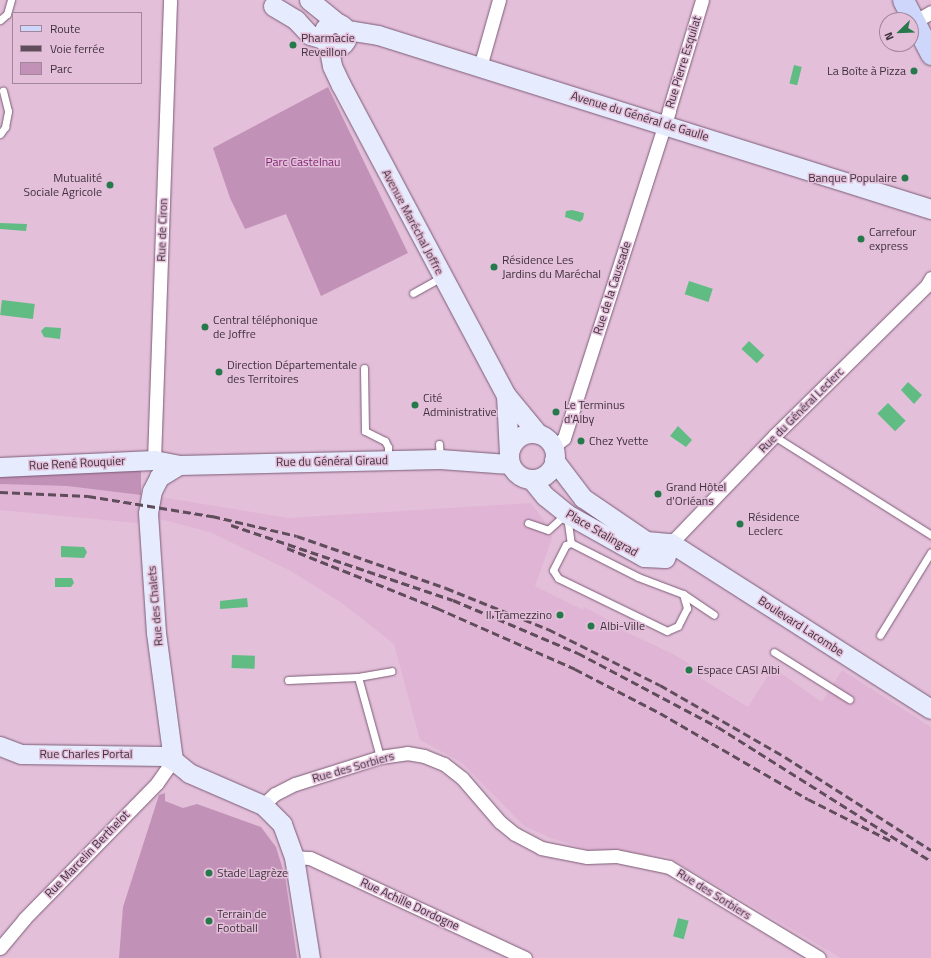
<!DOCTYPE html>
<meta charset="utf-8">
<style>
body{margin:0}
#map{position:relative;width:931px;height:958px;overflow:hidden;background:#e3bfda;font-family:"Titillium Web",sans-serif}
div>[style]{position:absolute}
.built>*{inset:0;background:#e0b4d5}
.green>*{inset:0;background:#c291b7}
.water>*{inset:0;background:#60bc83;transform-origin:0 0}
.roads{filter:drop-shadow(0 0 1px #7c5c75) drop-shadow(0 0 1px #7c5c75)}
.lane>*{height:7px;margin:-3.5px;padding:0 3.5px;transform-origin:3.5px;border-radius:3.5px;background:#fff}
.street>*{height:13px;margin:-6.5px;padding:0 6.5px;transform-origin:6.5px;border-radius:6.5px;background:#fff}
.secondary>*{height:19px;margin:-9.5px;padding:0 9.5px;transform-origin:9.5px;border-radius:9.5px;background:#e6ebfd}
.secondary>.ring{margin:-9.5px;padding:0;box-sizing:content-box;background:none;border:19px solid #e6ebfd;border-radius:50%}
.primary>*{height:21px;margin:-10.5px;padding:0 10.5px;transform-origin:10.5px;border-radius:10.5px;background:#ced6fb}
.rail>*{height:3px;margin-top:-1.5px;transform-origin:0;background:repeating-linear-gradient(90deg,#5f4d5b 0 8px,transparent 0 12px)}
.dots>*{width:11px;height:11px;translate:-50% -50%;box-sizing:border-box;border:2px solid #e3bfda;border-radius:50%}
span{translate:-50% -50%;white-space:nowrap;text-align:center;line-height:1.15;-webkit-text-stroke:3px #e3bfda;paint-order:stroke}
.poi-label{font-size:12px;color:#40323d}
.left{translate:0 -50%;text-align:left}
.right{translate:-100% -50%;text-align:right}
.street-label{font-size:12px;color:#40323d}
.park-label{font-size:12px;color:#7e2470}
.legend{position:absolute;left:12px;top:12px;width:130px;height:72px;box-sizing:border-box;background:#e3bfda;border:1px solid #a2879b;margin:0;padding:5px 7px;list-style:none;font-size:12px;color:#40323d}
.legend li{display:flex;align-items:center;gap:8px;height:20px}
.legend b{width:20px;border:1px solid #a2879b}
.north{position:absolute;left:879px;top:12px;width:40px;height:40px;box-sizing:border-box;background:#e3bfda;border:1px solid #a2879b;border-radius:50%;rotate:247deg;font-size:11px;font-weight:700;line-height:16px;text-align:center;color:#40323d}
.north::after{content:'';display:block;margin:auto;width:14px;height:18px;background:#26794b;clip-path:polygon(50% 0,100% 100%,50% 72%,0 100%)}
</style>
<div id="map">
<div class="built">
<i style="clip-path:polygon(0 484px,67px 486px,141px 495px,138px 523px,0 510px)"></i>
<i style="clip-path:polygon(160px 497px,288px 518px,531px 503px,546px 523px,552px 538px,535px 586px,583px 610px,584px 607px,612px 622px,611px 625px,673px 654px,703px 672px,700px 678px,748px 707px,773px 668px,822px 702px,842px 670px,931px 727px,931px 958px,841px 958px,666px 856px,589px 850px,553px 839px,524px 826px,461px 762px,420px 740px,394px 644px,342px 603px,289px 570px,210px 532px,156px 518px)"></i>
</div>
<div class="green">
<i style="clip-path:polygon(328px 87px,408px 253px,321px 296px,286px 214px,245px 229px,230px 198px,213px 148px)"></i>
<i style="clip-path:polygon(141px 466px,141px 495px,67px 486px,0 484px,0 476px)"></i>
<i style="clip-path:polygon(165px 793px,165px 801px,183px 808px,197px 804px,261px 827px,276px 847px,285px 876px,297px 958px,119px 958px,123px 907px,159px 795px)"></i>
</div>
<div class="water">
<i style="left:794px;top:65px;width:8px;height:19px;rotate:14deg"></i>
<i style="clip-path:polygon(572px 210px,584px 213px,583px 219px,580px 222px,565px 217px,566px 211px)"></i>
<i style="clip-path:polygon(0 223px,27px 224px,26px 231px,0 229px)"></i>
<i style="left:689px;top:281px;width:25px;height:14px;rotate:18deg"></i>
<i style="left:2px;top:300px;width:33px;height:15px;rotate:7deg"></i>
<i style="clip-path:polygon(45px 327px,61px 328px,60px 339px,44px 337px,41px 331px)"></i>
<i style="left:749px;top:341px;width:21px;height:11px;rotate:43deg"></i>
<i style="clip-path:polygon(908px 382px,922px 395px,914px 404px,901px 390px)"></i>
<i style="left:888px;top:403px;width:25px;height:15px;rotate:45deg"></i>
<i style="clip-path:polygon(678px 426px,692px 440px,686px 447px,670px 436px)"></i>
<i style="clip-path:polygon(61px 546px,84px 547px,87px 552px,84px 558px,61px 557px)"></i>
<i style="clip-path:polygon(55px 578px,72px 578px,74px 583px,71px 587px,55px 587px)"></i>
<i style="clip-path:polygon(247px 598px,248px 607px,220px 609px,220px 601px)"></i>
<i style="left:232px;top:655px;width:23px;height:13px;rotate:2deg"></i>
<i style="left:678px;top:918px;width:11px;height:19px;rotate:15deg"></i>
</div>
<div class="roads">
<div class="lane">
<i style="left:0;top:20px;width:9px;rotate:-41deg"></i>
<i style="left:7px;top:14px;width:15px;rotate:-74deg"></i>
<i style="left:0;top:134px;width:9px;rotate:-54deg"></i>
<i style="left:5px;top:127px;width:16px;rotate:-79deg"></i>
<i style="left:8px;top:111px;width:21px;rotate:-104deg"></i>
<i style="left:413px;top:293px;width:33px;rotate:-29deg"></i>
<i style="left:364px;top:368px;width:63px;rotate:89.1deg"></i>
<i style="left:365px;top:431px;width:22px;rotate:27deg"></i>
<i style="left:385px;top:441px;width:7px;rotate:63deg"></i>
<i style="left:388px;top:447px;width:12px;rotate:90deg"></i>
<i style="left:774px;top:436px;width:186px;rotate:32.2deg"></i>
<i style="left:439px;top:444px;width:14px;rotate:86deg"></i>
<i style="left:567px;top:516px;width:27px;rotate:82deg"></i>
<i style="left:528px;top:523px;width:21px;rotate:19deg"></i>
<i style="left:548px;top:530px;width:24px;rotate:-42deg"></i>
<i style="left:571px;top:543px;width:75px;rotate:26.9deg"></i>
<i style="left:638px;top:577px;width:48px;rotate:20.7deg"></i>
<i style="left:683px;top:594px;width:15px;rotate:74deg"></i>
<i style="left:687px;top:608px;width:20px;rotate:117deg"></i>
<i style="left:678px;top:626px;width:12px;rotate:156deg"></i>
<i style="left:667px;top:631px;width:121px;rotate:-154.1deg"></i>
<i style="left:558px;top:578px;width:9px;rotate:-122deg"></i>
<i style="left:553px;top:570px;width:28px;rotate:-63deg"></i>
<i style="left:566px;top:545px;width:5px;rotate:-22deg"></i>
<i style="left:683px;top:594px;width:37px;rotate:34deg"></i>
<i style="left:880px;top:635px;width:97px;rotate:-58.4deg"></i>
<i style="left:774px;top:652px;width:89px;rotate:32.1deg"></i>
<i style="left:358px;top:677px;width:34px;rotate:-10deg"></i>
<i style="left:288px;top:680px;width:70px;rotate:-2.5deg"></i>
<i style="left:358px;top:677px;width:83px;rotate:74.6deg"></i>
</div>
<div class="street">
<i style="left:914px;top:22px;width:20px;rotate:-30deg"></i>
<i style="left:480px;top:67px;width:70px;rotate:-74.2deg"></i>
<i style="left:553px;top:447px;width:14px;rotate:-39deg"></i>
<i style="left:564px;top:438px;width:344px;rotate:-72.2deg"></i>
<i style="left:669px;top:110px;width:115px;rotate:-73.3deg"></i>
<i style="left:154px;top:460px;width:460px;rotate:-88deg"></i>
<i style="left:671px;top:543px;width:149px;rotate:-46.1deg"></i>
<i style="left:774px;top:436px;width:215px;rotate:-44.6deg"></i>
<i style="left:927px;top:285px;width:8px;rotate:-60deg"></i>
<i style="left:263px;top:805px;width:16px;rotate:-43deg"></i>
<i style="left:275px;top:794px;width:22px;rotate:-27deg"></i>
<i style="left:295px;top:784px;width:89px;rotate:-17.6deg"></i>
<i style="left:380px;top:757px;width:27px;rotate:-8deg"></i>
<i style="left:407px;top:753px;width:17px;rotate:10deg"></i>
<i style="left:424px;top:756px;width:22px;rotate:22deg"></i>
<i style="left:444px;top:764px;width:23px;rotate:38deg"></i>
<i style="left:462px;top:778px;width:58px;rotate:49.2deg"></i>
<i style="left:500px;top:822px;width:19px;rotate:39deg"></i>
<i style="left:515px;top:834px;width:30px;rotate:28deg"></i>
<i style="left:541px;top:848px;width:47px;rotate:11.1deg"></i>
<i style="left:587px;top:857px;width:29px;rotate:-2deg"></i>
<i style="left:616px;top:856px;width:54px;rotate:11.7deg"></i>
<i style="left:669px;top:867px;width:175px;rotate:31.2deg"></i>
<i style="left:294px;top:857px;width:16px;rotate:4deg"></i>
<i style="left:310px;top:858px;width:237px;rotate:24.9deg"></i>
<i style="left:0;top:948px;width:38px;rotate:-50deg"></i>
<i style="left:24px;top:919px;width:190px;rotate:-45.6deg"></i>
<i style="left:157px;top:783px;width:28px;rotate:-55deg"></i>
</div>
<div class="secondary">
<i style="left:309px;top:0;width:36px;rotate:39deg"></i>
<i style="left:273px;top:6px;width:27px;rotate:31deg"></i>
<i style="left:296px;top:20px;width:21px;rotate:47deg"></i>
<i style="left:310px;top:35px;width:14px;rotate:17deg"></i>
<i class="ring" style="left:323px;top:23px;width:5px;height:5px"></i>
<i style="left:347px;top:30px;width:31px;rotate:9deg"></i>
<i style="left:378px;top:35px;width:580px;rotate:17.47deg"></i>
<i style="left:328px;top:45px;width:21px;rotate:79deg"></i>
<i style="left:332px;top:66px;width:21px;rotate:65deg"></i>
<i style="left:341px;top:85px;width:351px;rotate:62deg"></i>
<i style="left:506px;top:395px;width:50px;rotate:50.6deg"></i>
<i style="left:506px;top:395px;width:59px;rotate:87.1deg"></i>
<i class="ring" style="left:509px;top:433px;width:27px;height:27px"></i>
<i style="left:554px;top:460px;width:48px;rotate:52.7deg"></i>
<i style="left:583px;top:498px;width:76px;rotate:34.3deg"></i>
<i style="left:646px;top:541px;width:25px;rotate:5deg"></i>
<i style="left:671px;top:543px;width:308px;rotate:32.6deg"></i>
<i style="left:0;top:467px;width:154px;rotate:-2.6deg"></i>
<i style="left:154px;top:460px;width:25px;rotate:11deg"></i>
<i style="left:179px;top:465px;width:261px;rotate:-1.3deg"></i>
<i style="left:440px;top:459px;width:70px;rotate:4.1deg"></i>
<i style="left:531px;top:479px;width:22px;rotate:51deg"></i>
<i style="left:545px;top:496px;width:28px;rotate:39deg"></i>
<i style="left:567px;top:514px;width:88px;rotate:29.2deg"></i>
<i style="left:644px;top:557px;width:21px;rotate:3deg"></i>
<i style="left:665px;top:558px;width:16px;rotate:-68deg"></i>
<i style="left:0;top:746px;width:22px;rotate:21deg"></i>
<i style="left:21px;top:754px;width:143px;rotate:0.8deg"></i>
<i style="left:164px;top:756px;width:10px;rotate:24deg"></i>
<i style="left:173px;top:760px;width:21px;rotate:39deg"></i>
<i style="left:189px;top:773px;width:81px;rotate:23.4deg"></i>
<i style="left:263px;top:805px;width:27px;rotate:45deg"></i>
<i style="left:282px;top:824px;width:35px;rotate:70deg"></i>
<i style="left:294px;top:857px;width:102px;rotate:81deg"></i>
<i style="left:173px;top:760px;width:128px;rotate:-97.6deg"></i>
<i style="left:156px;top:633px;width:120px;rotate:-93.8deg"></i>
<i style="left:148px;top:513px;width:22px;rotate:-80deg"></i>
<i style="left:152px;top:491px;width:16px;rotate:-63deg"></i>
<i style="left:159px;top:477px;width:23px;rotate:-31deg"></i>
</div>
<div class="primary">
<i style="left:903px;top:0;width:61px;rotate:62.6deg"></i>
</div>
</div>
<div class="rail">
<i style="left:0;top:492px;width:88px;rotate:2.6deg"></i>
<i style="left:88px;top:496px;width:126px;rotate:9.2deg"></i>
<i style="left:212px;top:516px;width:87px;rotate:13.2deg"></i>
<i style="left:297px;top:536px;width:158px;rotate:19.2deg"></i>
<i style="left:446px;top:588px;width:110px;rotate:21.9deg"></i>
<i style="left:548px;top:629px;width:125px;rotate:26.6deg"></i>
<i style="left:660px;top:685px;width:144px;rotate:29.9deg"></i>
<i style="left:785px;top:757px;width:173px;rotate:32.5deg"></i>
<i style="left:231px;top:525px;width:234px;rotate:18.7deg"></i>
<i style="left:453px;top:600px;width:136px;rotate:23deg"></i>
<i style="left:578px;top:653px;width:158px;rotate:27.9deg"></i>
<i style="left:718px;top:727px;width:252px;rotate:32.2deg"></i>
<i style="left:287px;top:548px;width:162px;rotate:21.8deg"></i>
<i style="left:437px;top:608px;width:151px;rotate:23.8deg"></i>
<i style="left:575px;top:669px;width:96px;rotate:27.4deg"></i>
<i style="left:660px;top:713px;width:171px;rotate:30.2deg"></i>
<i style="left:808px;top:799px;width:93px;rotate:26.8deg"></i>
</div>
<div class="dots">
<i style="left:293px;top:45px;background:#26794b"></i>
<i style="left:914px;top:71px;background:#26794b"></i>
<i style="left:905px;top:178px;background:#26794b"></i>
<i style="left:110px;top:185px;background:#26794b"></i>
<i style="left:861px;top:239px;background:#26794b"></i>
<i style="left:494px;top:267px;background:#26794b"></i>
<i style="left:205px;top:327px;background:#26794b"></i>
<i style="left:219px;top:372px;background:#26794b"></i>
<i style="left:415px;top:405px;background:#26794b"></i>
<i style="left:556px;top:412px;background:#26794b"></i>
<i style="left:581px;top:441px;background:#26794b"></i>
<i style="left:658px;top:494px;background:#26794b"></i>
<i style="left:740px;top:524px;background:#26794b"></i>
<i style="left:560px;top:615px;background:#26794b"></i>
<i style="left:591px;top:626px;background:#26794b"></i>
<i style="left:689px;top:670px;background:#26794b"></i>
<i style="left:209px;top:873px;background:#26794b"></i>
<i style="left:209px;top:921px;background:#26794b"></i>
</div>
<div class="poi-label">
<span class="left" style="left:301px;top:45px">Pharmacie<br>Reveillon</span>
<span class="right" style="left:906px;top:71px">La Boîte à Pizza</span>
<span class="right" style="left:102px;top:185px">Mutualité<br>Sociale Agricole</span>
<span class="right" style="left:897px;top:178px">Banque Populaire</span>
<span class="left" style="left:869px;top:239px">Carrefour<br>express</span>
<span class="left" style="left:502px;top:267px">Résidence Les<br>Jardins du Maréchal</span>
<span class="left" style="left:213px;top:327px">Central téléphonique<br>de Joffre</span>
<span class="left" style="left:227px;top:372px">Direction Départementale<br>des Territoires</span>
<span class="left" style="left:423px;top:405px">Cité<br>Administrative</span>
<span class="left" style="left:564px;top:412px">Le Terminus<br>d'Alby</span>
<span class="left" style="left:589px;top:441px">Chez Yvette</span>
<span class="left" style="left:666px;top:494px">Grand Hôtel<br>d'Orléans</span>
<span class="left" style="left:748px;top:524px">Résidence<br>Leclerc</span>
<span class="right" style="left:552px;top:615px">Il Tramezzino</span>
<span class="left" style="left:600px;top:626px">Albi-Ville</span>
<span class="left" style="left:697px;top:670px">Espace CASI Albi</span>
<span class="left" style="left:217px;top:873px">Stade Lagrèze</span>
<span class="left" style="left:217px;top:921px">Terrain de<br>Football</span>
</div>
<div class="street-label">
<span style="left:683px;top:62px;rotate:-73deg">Rue Pierre Esquilat</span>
<span style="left:640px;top:116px;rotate:17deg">Avenue du Général de Gaulle</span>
<span style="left:413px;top:222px;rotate:62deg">Avenue Maréchal Joffre</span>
<span style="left:162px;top:230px;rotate:-88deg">Rue de Ciron</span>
<span style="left:612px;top:288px;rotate:-72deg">Rue de la Caussade</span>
<span style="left:801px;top:410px;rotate:-45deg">Rue du Général Leclerc</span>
<span style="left:332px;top:461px;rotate:-1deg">Rue du Général Giraud</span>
<span style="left:77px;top:463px;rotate:-3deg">Rue René Rouquier</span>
<span style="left:602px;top:533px;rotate:30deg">Place Stalingrad</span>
<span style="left:155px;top:606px;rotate:-95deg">Rue des Chalets</span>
<span style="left:801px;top:626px;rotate:33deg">Boulevard Lacombe</span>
<span style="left:86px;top:754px">Rue Charles Portal</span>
<span style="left:353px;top:767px;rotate:-16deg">Rue des Sorbiers</span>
<span style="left:87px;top:854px;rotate:-46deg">Rue Marcelin Berthelot</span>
<span style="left:714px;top:894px;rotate:32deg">Rue des Sorbiers</span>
<span style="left:410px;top:904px;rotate:25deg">Rue Achille Dordogne</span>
</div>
<div class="park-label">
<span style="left:303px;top:162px">Parc Castelnau</span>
</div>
<ul class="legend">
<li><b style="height:5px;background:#ced6fb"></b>Route</li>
<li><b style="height:5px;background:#5f4d5b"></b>Voie ferrée</li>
<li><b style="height:11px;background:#c291b7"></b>Parc</li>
</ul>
<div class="north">N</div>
</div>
